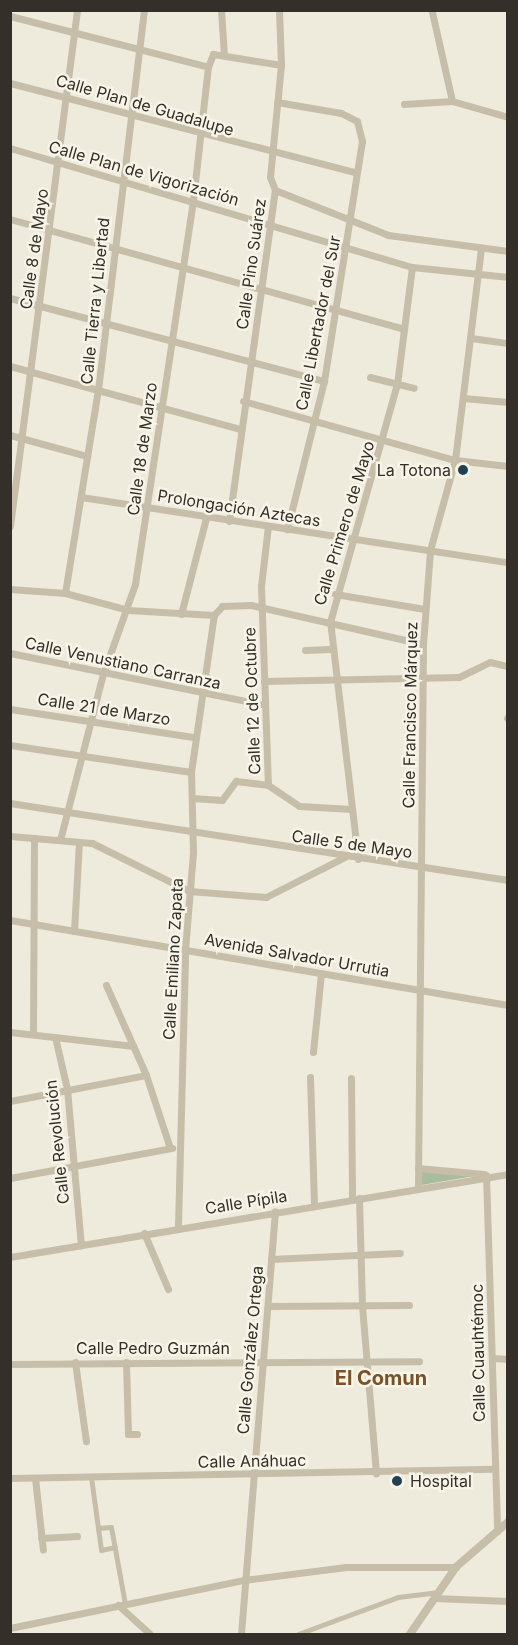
<!DOCTYPE html>
<meta charset="utf-8">
<style>
body{margin:0}
#map{position:relative;width:518px;height:1645px;overflow:hidden;background:#efebdc;font-family:Inter,sans-serif}
div>[style]{position:absolute}
.green>*{inset:0;background:#aabc9e}
.pedestrian>*{height:5px;margin:-2.5px;padding:0 2.5px;transform-origin:2.5px;border-radius:2.5px;background:#c6bea9}
.minor>*{height:7px;margin:-3.5px;padding:0 3.5px;transform-origin:3.5px;border-radius:3.5px;background:#c6bea9}
.tertiary>*{height:8px;margin:-4px;padding:0 4px;transform-origin:4px;border-radius:4px;background:#c6bea9}
.dots>*{width:16px;height:16px;translate:-50% -50%;box-sizing:border-box;border:3px solid #f7f4e8;border-radius:50%}
span{translate:-50% -50%;white-space:nowrap;text-align:center;line-height:1.15;-webkit-text-stroke:5px #f7f4e8;paint-order:stroke}
.street-label{font-size:16px;color:#342f28}
.poi-label{font-size:16px;color:#342f28}
.right{translate:-100% -50%;text-align:right}
.left{translate:0 -50%;text-align:left}
.quarter-label{font-size:20px;color:#7a522a;font-weight:700}
.frame{position:absolute;inset:0;border:12px solid #342f28;pointer-events:none}
</style>
<div id="map">
<div class="green">
<i style="clip-path:polygon(422px 1171px,480px 1175px,422px 1185px)"></i>
</div>
<div class="pedestrian">
<i style="left:91px;top:1477px;width:51px;rotate:82.2deg"></i>
<i style="left:98px;top:1528px;width:13px;rotate:-4deg"></i>
<i style="left:111px;top:1527px;width:78px;rotate:79.7deg"></i>
<i style="left:98px;top:1528px;width:22px;rotate:82deg"></i>
<i style="left:101px;top:1550px;width:14px;rotate:-12deg"></i>
<i style="left:298px;top:1634px;width:107px;rotate:-20.3deg"></i>
<i style="left:398px;top:1597px;width:39px;rotate:-7deg"></i>
</div>
<div class="minor">
<i style="left:221px;top:10px;width:45px;rotate:86.2deg"></i>
<i style="left:432px;top:12px;width:91px;rotate:77.3deg"></i>
<i style="left:452px;top:101px;width:58px;rotate:15.9deg"></i>
<i style="left:10px;top:16px;width:204px;rotate:14.4deg"></i>
<i style="left:10px;top:83px;width:356px;rotate:14.5deg"></i>
<i style="left:277px;top:102px;width:65px;rotate:9.8deg"></i>
<i style="left:341px;top:113px;width:18px;rotate:27deg"></i>
<i style="left:357px;top:121px;width:21px;rotate:76deg"></i>
<i style="left:362px;top:141px;width:243px;rotate:99deg"></i>
<i style="left:324px;top:381px;width:153px;rotate:104deg"></i>
<i style="left:404px;top:104px;width:48px;rotate:-3.6deg"></i>
<i style="left:10px;top:148px;width:419px;rotate:16.5deg"></i>
<i style="left:412px;top:267px;width:97px;rotate:5.9deg"></i>
<i style="left:275px;top:190px;width:122px;rotate:21.7deg"></i>
<i style="left:388px;top:235px;width:121px;rotate:7.6deg"></i>
<i style="left:10px;top:219px;width:408px;rotate:15.6deg"></i>
<i style="left:10px;top:298px;width:325px;rotate:14.8deg"></i>
<i style="left:471px;top:338px;width:37px;rotate:8deg"></i>
<i style="left:10px;top:366px;width:238px;rotate:15.3deg"></i>
<i style="left:370px;top:377px;width:45px;rotate:14deg"></i>
<i style="left:463px;top:398px;width:45px;rotate:5.1deg"></i>
<i style="left:243px;top:401px;width:220px;rotate:15.6deg"></i>
<i style="left:455px;top:460px;width:53px;rotate:6.5deg"></i>
<i style="left:10px;top:435px;width:80px;rotate:15.3deg"></i>
<i style="left:81px;top:497px;width:432px;rotate:8.7deg"></i>
<i style="left:229px;top:521px;width:334px;rotate:-82.1deg"></i>
<i style="left:275px;top:190px;width:14px;rotate:-111deg"></i>
<i style="left:270px;top:177px;width:113px;rotate:-84.4deg"></i>
<i style="left:281px;top:65px;width:55px;rotate:-92.1deg"></i>
<i style="left:10px;top:526px;width:520px;rotate:-82.6deg"></i>
<i style="left:268px;top:526px;width:60px;rotate:96.7deg"></i>
<i style="left:261px;top:586px;width:199px;rotate:88deg"></i>
<i style="left:10px;top:589px;width:55px;rotate:4.2deg"></i>
<i style="left:65px;top:593px;width:65px;rotate:15.1deg"></i>
<i style="left:128px;top:610px;width:86px;rotate:3.3deg"></i>
<i style="left:214px;top:615px;width:12px;rotate:-48deg"></i>
<i style="left:222px;top:606px;width:29px;rotate:-2deg"></i>
<i style="left:251px;top:605px;width:176px;rotate:12.8deg"></i>
<i style="left:65px;top:593px;width:206px;rotate:-80.8deg"></i>
<i style="left:98px;top:390px;width:383px;rotate:-83.1deg"></i>
<i style="left:335px;top:594px;width:91px;rotate:9.5deg"></i>
<i style="left:181px;top:614px;width:99px;rotate:-75.4deg"></i>
<i style="left:305px;top:650px;width:26px;rotate:-2deg"></i>
<i style="left:10px;top:653px;width:260px;rotate:11.5deg"></i>
<i style="left:264px;top:681px;width:195px;rotate:-1.2deg"></i>
<i style="left:459px;top:677px;width:34px;rotate:-26deg"></i>
<i style="left:490px;top:662px;width:18px;rotate:13deg"></i>
<i style="left:10px;top:709px;width:185px;rotate:8.7deg"></i>
<i style="left:507px;top:718px;width:1px;rotate:-45deg"></i>
<i style="left:10px;top:745px;width:183px;rotate:8.5deg"></i>
<i style="left:192px;top:798px;width:30px;rotate:4deg"></i>
<i style="left:222px;top:800px;width:24px;rotate:-54deg"></i>
<i style="left:236px;top:781px;width:32px;rotate:7deg"></i>
<i style="left:268px;top:785px;width:37px;rotate:34deg"></i>
<i style="left:299px;top:806px;width:53px;rotate:3.2deg"></i>
<i style="left:10px;top:803px;width:504px;rotate:8.79deg"></i>
<i style="left:10px;top:836px;width:82px;rotate:4.9deg"></i>
<i style="left:92px;top:843px;width:108px;rotate:26.3deg"></i>
<i style="left:189px;top:891px;width:77px;rotate:4.5deg"></i>
<i style="left:266px;top:897px;width:89px;rotate:-26.9deg"></i>
<i style="left:60px;top:840px;width:171px;rotate:-75.5deg"></i>
<i style="left:103px;top:674px;width:96px;rotate:-70.4deg"></i>
<i style="left:135px;top:584px;width:388px;rotate:-81.4deg"></i>
<i style="left:193px;top:200px;width:134px;rotate:-83.6deg"></i>
<i style="left:208px;top:67px;width:14px;rotate:-69deg"></i>
<i style="left:213px;top:54px;width:69px;rotate:9.2deg"></i>
<i style="left:358px;top:859px;width:239px;rotate:-96.7deg"></i>
<i style="left:330px;top:622px;width:247px;rotate:-74.3deg"></i>
<i style="left:397px;top:384px;width:118px;rotate:-82.7deg"></i>
<i style="left:10px;top:920px;width:505px;rotate:9.69deg"></i>
<i style="left:74px;top:931px;width:89px;rotate:-86.8deg"></i>
<i style="left:106px;top:985px;width:98px;rotate:66deg"></i>
<i style="left:146px;top:1075px;width:77px;rotate:71.8deg"></i>
<i style="left:10px;top:1032px;width:124px;rotate:6.5deg"></i>
<i style="left:33px;top:1034px;width:196px;rotate:-89.7deg"></i>
<i style="left:55px;top:1037px;width:53px;rotate:77deg"></i>
<i style="left:67px;top:1089px;width:157px;rotate:84.9deg"></i>
<i style="left:313px;top:1052px;width:79px;rotate:-84.2deg"></i>
<i style="left:310px;top:1077px;width:128px;rotate:88.2deg"></i>
<i style="left:351px;top:1078px;width:122px;rotate:89.5deg"></i>
<i style="left:10px;top:1101px;width:138px;rotate:-10.8deg"></i>
<i style="left:418px;top:1168px;width:66px;rotate:5.2deg"></i>
<i style="left:486px;top:1175px;width:356px;rotate:88.2deg"></i>
<i style="left:10px;top:1178px;width:165px;rotate:-10.5deg"></i>
<i style="left:418px;top:1188px;width:544px;rotate:-89.47deg"></i>
<i style="left:423px;top:644px;width:94px;rotate:-85.7deg"></i>
<i style="left:430px;top:550px;width:93px;rotate:-74.5deg"></i>
<i style="left:455px;top:460px;width:214px;rotate:-83deg"></i>
<i style="left:359px;top:1198px;width:108px;rotate:88.4deg"></i>
<i style="left:362px;top:1306px;width:168px;rotate:85.2deg"></i>
<i style="left:178px;top:1226px;width:276px;rotate:-88.5deg"></i>
<i style="left:185px;top:950px;width:98px;rotate:-85.3deg"></i>
<i style="left:193px;top:852px;width:80px;rotate:-91.4deg"></i>
<i style="left:191px;top:772px;width:159px;rotate:-81.7deg"></i>
<i style="left:144px;top:1233px;width:61px;rotate:66.8deg"></i>
<i style="left:10px;top:1257px;width:505px;rotate:-9.46deg"></i>
<i style="left:271px;top:1259px;width:129px;rotate:-2.7deg"></i>
<i style="left:268px;top:1306px;width:141px;rotate:-0.4deg"></i>
<i style="left:493px;top:1358px;width:15px;rotate:4deg"></i>
<i style="left:75px;top:1362px;width:80px;rotate:82.1deg"></i>
<i style="left:126px;top:1362px;width:72px;rotate:88.4deg"></i>
<i style="left:128px;top:1434px;width:9px"></i>
<i style="left:10px;top:1364px;width:409px;rotate:-0.4deg"></i>
<i style="left:10px;top:1478px;width:484px;rotate:-1.1deg"></i>
<i style="left:35px;top:1478px;width:72px;rotate:83.7deg"></i>
<i style="left:41px;top:1538px;width:36px;rotate:-3deg"></i>
<i style="left:434px;top:1598px;width:74px;rotate:2.3deg"></i>
<i style="left:118px;top:1605px;width:43px;rotate:42.2deg"></i>
<i style="left:10px;top:1628px;width:239px;rotate:-11.6deg"></i>
<i style="left:244px;top:1580px;width:103px;rotate:-7.3deg"></i>
<i style="left:346px;top:1567px;width:110px"></i>
<i style="left:241px;top:1634px;width:424px;rotate:-85.4deg"></i>
</div>
<div class="tertiary">
<i style="left:410px;top:1634px;width:81px;rotate:-55.5deg"></i>
<i style="left:456px;top:1567px;width:69px;rotate:-40.9deg"></i>
</div>
<div class="dots">
<i style="left:463px;top:470px;background:#224150"></i>
<i style="left:397px;top:1481px;background:#224150"></i>
</div>
<div class="street-label">
<span style="left:145px;top:105px;rotate:16deg">Calle Plan de Guadalupe</span>
<span style="left:144px;top:173px;rotate:16deg">Calle Plan de Vigorización</span>
<span style="left:34px;top:249px;rotate:-82deg">Calle 8 de Mayo</span>
<span style="left:251px;top:264px;rotate:-82deg">Calle Pino Suárez</span>
<span style="left:95px;top:301px;rotate:-84deg">Calle Tierra y Libertad</span>
<span style="left:318px;top:323px;rotate:-79deg">Calle Libertador del Sur</span>
<span style="left:142px;top:449px;rotate:-82deg">Calle 18 de Marzo</span>
<span style="left:239px;top:508px;rotate:9deg">Prolongación Aztecas</span>
<span style="left:344px;top:523px;rotate:-73deg">Calle Primero de Mayo</span>
<span style="left:123px;top:663px;rotate:12deg">Calle Venustiano Carranza</span>
<span style="left:252px;top:701px;rotate:-92deg">Calle 12 de Octubre</span>
<span style="left:104px;top:709px;rotate:9deg">Calle 21 de Marzo</span>
<span style="left:410px;top:715px;rotate:-89deg">Calle Francisco Márquez</span>
<span style="left:352px;top:844px;rotate:8deg">Calle 5 de Mayo</span>
<span style="left:297px;top:955px;rotate:10deg">Avenida Salvador Urrutia</span>
<span style="left:173px;top:959px;rotate:-87deg">Calle Emiliano Zapata</span>
<span style="left:57px;top:1142px;rotate:-96deg">Calle Revolución</span>
<span style="left:246px;top:1202px;rotate:-9deg">Calle Pípila</span>
<span style="left:153px;top:1348px">Calle Pedro Guzmán</span>
<span style="left:250px;top:1350px;rotate:-85deg">Calle González Ortega</span>
<span style="left:478px;top:1353px;rotate:-91deg">Calle Cuauhtémoc</span>
<span style="left:252px;top:1461px;rotate:-1deg">Calle Anáhuac</span>
</div>
<div class="poi-label">
<span class="right" style="left:451px;top:470px">La Totona</span>
<span class="left" style="left:410px;top:1481px">Hospital</span>
</div>
<div class="quarter-label">
<span style="left:381px;top:1378px">El Comun</span>
</div>
<div class="frame"></div>
</div>
